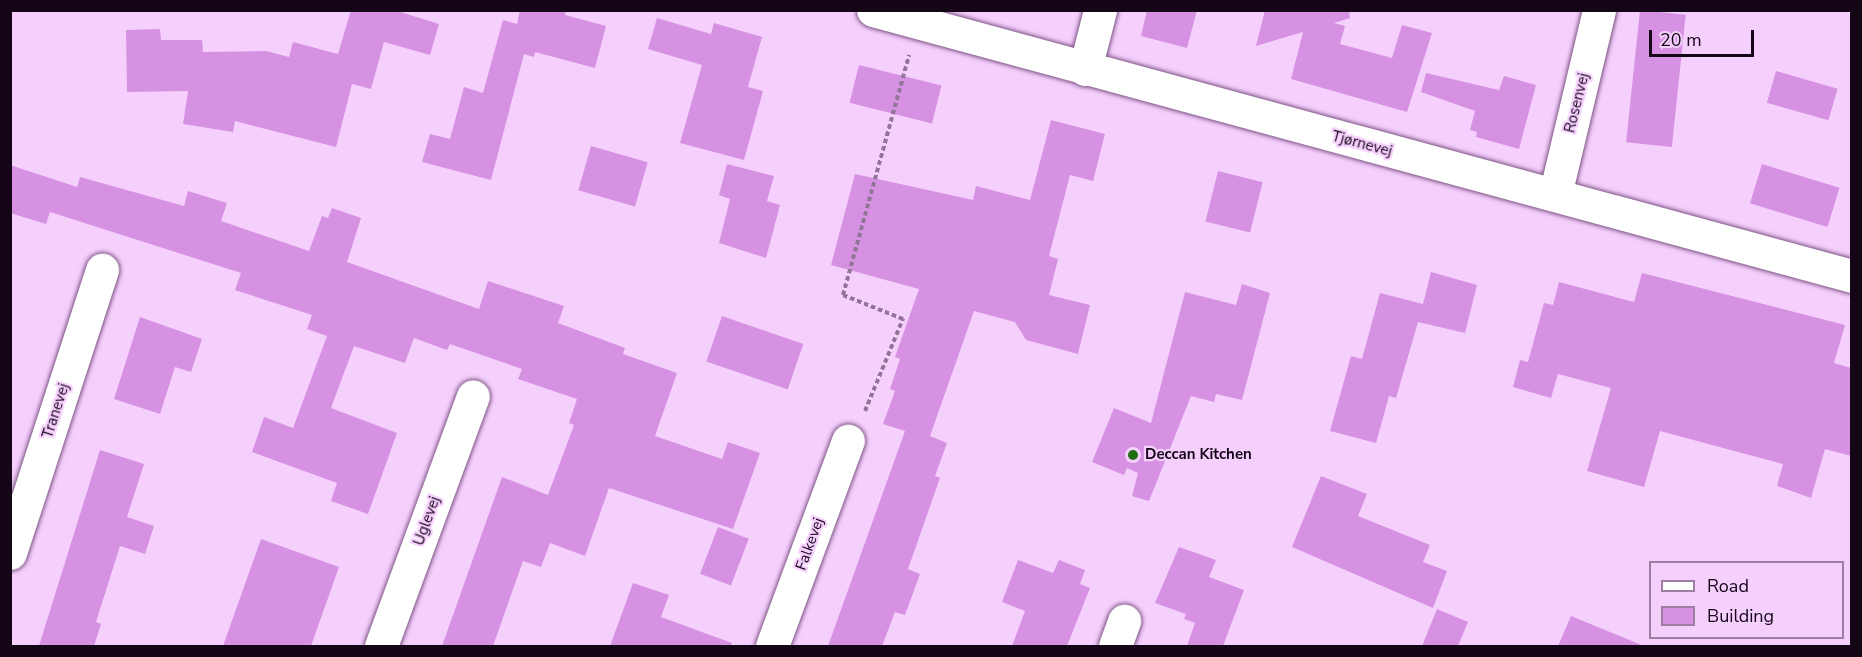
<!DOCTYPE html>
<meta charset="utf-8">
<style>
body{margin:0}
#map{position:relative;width:1862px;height:657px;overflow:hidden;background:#f6d0fd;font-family:"Nunito Sans",sans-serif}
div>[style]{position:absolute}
.building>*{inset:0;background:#d691e3;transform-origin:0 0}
.path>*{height:4px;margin-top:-2px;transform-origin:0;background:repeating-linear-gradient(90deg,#917596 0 4.5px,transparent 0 7.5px)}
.roads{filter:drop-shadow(0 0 2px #7e5586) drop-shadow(0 0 2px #7e5586)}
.minor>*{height:33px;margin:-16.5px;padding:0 16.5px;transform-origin:16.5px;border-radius:16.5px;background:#fff}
.dots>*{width:16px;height:16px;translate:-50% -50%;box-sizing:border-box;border:3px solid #f6d0fd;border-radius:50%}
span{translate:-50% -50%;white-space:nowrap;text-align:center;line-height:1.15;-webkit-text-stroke:4.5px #f6d0fd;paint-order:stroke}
.street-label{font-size:15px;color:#140517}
.poi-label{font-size:15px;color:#140517;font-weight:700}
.left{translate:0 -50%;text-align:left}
.frame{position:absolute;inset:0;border:12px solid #140517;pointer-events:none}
.legend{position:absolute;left:1649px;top:561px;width:195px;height:78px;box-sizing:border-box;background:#f6d0fd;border:2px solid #9c7fa1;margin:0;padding:8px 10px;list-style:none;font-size:18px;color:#140517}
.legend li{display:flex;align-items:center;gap:12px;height:30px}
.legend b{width:30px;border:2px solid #9c7fa1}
.scale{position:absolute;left:1649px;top:30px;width:105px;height:27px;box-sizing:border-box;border:3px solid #140517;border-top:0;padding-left:8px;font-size:18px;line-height:21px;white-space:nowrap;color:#140517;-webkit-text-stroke:4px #f6d0fd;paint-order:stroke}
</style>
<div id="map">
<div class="building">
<i style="clip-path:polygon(351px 10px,394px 10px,439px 24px,430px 55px,384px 42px,371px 89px,352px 84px,336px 147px,235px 121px,233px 132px,183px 124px,188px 91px,127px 92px,126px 30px,160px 29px,161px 40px,202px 40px,203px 52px,266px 51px,289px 57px,293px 42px,338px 54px)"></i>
<i style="clip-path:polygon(520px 10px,566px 10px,565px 15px,606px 26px,595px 68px,535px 52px,534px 57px,524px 54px,491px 180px,422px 162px,430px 134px,450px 139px,464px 87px,483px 93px,503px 20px,517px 24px)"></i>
<i style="clip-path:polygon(1147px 10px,1197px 10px,1187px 48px,1141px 36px)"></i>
<i style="clip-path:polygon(1265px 10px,1349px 10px,1350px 18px,1334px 23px,1345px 26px,1340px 44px,1392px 58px,1402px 25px,1432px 33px,1407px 112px,1291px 79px,1303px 32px,1256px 46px)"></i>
<i style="left:1640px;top:10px;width:46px;height:133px;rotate:6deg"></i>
<i style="clip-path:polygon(657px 18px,711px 34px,714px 23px,762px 37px,748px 87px,763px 91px,744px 160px,680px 143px,702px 65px,648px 49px)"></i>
<i style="left:859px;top:65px;width:85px;height:39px;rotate:14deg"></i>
<i style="left:1776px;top:71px;width:64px;height:33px;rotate:16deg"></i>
<i style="clip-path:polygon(1426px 73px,1499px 90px,1504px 76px,1536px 85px,1519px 149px,1476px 137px,1477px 132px,1470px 130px,1475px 111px,1421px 92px)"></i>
<i style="clip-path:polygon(1051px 120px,1105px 134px,1093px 181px,1070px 175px,1049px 256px,1058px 259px,1049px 295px,1090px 305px,1078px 354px,1026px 340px,1015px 322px,974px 311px,930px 436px,947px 443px,935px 476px,940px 478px,908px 569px,920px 574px,905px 615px,895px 612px,882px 646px,828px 646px,905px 431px,883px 424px,895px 391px,890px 389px,900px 359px,895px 357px,919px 289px,831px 265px,855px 174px,973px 200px,976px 186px,1030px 200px)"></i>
<i style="left:591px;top:146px;width:59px;height:46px;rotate:16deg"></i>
<i style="clip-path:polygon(727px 164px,774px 176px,767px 201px,780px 205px,766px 258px,719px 243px,730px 199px,719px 195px)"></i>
<i style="left:1762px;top:164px;width:81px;height:41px;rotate:17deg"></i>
<i style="clip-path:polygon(10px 165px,77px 187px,80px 177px,184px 206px,188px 191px,227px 203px,221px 221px,309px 251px,322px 216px,328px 218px,332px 208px,361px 218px,347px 262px,479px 309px,488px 281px,564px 306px,558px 323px,625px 348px,623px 354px,677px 373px,655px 436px,722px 459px,728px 442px,760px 453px,733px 529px,609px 488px,585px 556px,550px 543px,541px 567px,523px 561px,493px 646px,442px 646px,502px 477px,548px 495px,574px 425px,569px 423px,577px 399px,518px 379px,522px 369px,450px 344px,447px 350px,414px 338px,405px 363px,354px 346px,331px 408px,397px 433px,368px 514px,331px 501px,337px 483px,252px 452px,264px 417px,293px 428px,327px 336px,307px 329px,312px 315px,235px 290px,241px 273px,50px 212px,46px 224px,10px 213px)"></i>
<i style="left:1218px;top:171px;width:46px;height:52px;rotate:14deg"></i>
<i style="clip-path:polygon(1431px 272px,1477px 285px,1465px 333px,1418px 322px,1396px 398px,1389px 396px,1376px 443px,1330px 431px,1351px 356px,1362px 359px,1380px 293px,1423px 304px)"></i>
<i style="clip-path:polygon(1642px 273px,1845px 325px,1834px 363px,1851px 368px,1851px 456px,1825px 449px,1811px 498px,1777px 486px,1783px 464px,1660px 431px,1644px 487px,1587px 471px,1611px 388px,1558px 374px,1551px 398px,1513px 387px,1520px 360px,1528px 362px,1544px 303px,1553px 305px,1559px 282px,1634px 302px)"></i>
<i style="clip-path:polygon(1242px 284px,1270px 293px,1242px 400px,1216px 394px,1214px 402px,1191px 396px,1149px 501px,1132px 496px,1138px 473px,1127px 468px,1124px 475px,1092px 462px,1114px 408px,1151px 423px,1185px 292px,1236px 305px)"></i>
<i style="left:722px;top:316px;width:86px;height:48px;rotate:19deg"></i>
<i style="clip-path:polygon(140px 317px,202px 339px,191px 372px,175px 367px,160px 414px,114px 399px)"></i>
<i style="clip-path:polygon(100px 450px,144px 464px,127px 517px,154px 526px,145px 554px,120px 546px,96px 622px,101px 624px,94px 646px,39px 646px)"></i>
<i style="clip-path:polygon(1321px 476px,1367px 494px,1358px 516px,1430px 545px,1423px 562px,1447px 571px,1433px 608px,1292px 547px)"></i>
<i style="left:718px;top:527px;width:33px;height:50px;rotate:21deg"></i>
<i style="clip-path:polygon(261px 539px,339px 567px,311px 646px,223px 646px)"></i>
<i style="clip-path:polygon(1179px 547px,1216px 560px,1209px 577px,1244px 590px,1223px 646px,1187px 646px,1195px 623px,1184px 619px,1186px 614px,1155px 603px)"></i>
<i style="clip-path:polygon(1018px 560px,1053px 573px,1059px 560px,1085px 570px,1080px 584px,1090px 588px,1067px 646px,1012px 646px,1025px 611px,1002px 602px)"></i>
<i style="clip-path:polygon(633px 583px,669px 595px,661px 617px,732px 643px,731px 646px,610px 646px)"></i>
<i style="clip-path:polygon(1437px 609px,1468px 622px,1458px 646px,1422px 646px)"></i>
<i style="clip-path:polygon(1571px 616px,1644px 646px,1558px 646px)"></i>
</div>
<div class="path">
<i style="left:865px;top:411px;width:100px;rotate:-67.6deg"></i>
<i style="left:903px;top:319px;width:65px;rotate:-158.2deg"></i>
<i style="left:843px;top:295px;width:249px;rotate:-74.6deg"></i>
</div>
<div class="roads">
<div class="minor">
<i style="left:873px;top:10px;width:1014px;rotate:15.2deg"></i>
<i style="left:1085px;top:69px;width:61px;rotate:-75.7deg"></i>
<i style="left:1555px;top:195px;width:190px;rotate:-76.6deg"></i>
<i style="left:10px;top:553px;width:298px;rotate:-72deg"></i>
<i style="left:381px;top:646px;width:266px;rotate:-69.8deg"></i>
<i style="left:772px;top:646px;width:219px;rotate:-69.7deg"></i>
<i style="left:1115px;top:646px;width:27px;rotate:-70deg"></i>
</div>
</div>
<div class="dots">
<i style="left:1133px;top:455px;background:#216e12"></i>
</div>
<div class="street-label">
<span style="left:1577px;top:103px;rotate:-76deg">Rosenvej</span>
<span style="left:1362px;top:144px;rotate:15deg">Tjørnevej</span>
<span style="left:56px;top:411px;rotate:-72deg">Tranevej</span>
<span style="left:427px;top:521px;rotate:-70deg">Uglevej</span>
<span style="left:810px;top:544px;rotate:-70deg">Falkevej</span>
</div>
<div class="poi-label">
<span class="left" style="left:1145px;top:455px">Deccan Kitchen</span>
</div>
<div class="frame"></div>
<ul class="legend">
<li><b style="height:8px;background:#fff"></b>Road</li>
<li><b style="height:16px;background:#d691e3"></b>Building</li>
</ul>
<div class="scale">20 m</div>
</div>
